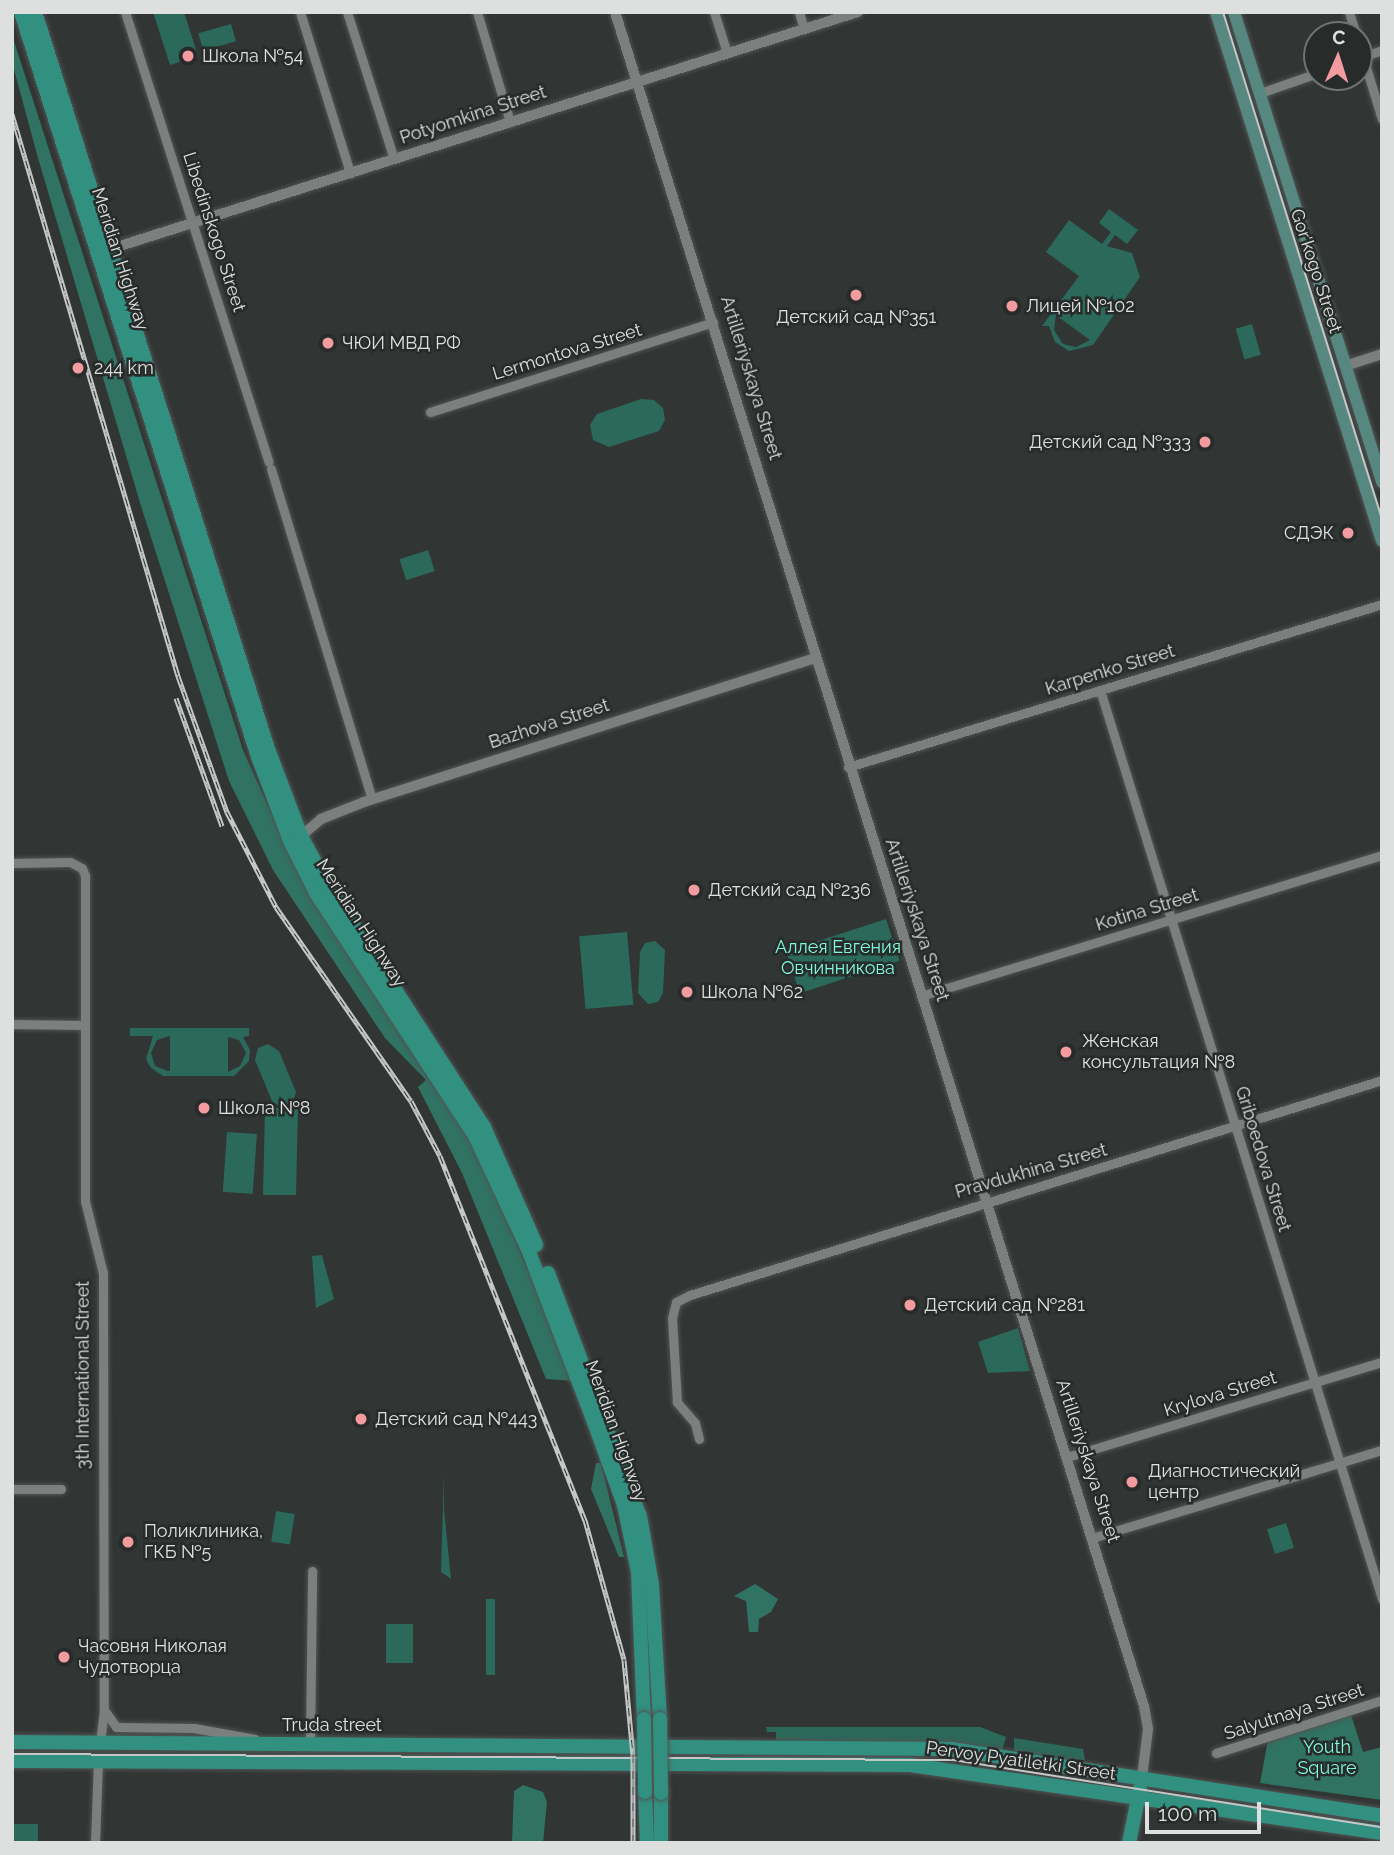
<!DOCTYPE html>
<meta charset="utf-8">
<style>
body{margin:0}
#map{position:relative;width:1394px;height:1855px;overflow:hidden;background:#313534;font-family:Raleway,sans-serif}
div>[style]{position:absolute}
.green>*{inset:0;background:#2b695a;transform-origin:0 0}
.forest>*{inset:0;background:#307363}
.roads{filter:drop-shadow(0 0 2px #505453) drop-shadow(0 0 2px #505453)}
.minor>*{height:9px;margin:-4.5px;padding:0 4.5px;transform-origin:4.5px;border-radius:4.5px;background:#7b807e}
.tertiary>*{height:10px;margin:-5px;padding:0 5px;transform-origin:5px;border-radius:5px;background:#7b807e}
.secondary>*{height:12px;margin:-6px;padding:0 6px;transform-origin:6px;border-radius:6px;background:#56887f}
.primary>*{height:14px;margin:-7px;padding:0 7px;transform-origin:7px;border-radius:7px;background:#319080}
.tram>*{height:2px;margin:-1px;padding:0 1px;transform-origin:1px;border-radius:1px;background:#c5c8c7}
.rail>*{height:5px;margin-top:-2.5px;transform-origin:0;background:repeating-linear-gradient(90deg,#272b2a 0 8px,#c5c8c7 0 16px);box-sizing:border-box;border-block:2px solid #c5c8c7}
.bridges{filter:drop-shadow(0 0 2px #505453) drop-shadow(0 0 2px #505453)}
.primary-bridge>*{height:14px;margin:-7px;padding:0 7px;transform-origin:7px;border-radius:7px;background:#319080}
.dots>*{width:19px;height:19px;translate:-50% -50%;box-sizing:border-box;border:4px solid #272b2a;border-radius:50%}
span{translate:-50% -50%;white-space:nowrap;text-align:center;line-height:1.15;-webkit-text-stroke:5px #272b2a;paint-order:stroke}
.poi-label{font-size:18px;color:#dde0df}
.left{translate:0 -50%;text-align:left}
.right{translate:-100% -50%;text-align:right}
.street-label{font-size:18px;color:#dde0df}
.park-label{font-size:18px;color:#7efadb}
.frame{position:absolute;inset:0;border:14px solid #dde0df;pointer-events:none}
.north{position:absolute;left:1303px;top:21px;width:70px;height:70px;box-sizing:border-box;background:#272b2a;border:2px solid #707372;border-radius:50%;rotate:3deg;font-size:19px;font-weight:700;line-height:28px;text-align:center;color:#dde0df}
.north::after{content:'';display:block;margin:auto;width:24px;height:32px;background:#f49b9f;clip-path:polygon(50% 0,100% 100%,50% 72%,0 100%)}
.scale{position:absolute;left:1145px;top:1802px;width:116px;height:32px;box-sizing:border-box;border:4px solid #dde0df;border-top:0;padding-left:9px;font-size:21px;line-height:24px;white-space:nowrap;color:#dde0df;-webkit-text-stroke:5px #272b2a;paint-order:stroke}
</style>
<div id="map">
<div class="green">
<i style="clip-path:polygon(153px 12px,184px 12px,198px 56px,170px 65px)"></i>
<i style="left:231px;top:24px;width:18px;height:34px;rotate:74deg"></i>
<i style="clip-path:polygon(evenodd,1109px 209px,1138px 230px,1127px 244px,1115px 235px,1107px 246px,1132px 253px,1140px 277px,1093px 345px,1069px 351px,1055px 342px,1049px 326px,1042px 326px,1079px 276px,1046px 252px,1069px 220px,1102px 244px,1111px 232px,1099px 223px,1109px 209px,1056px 316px,1057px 316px,1090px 340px,1076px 347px,1063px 344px,1054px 330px,1056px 316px)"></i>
<i style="left:1252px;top:324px;width:32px;height:17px;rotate:74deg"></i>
<i style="clip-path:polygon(641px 399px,654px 400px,663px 408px,665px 420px,659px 431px,609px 447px,593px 440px,590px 425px,597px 414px)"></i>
<i style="left:428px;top:550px;width:22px;height:30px;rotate:72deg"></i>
<i style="left:886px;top:919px;width:44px;height:105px;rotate:72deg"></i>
<i style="left:627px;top:932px;width:73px;height:48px;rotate:85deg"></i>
<i style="clip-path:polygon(655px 941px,665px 950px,663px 993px,658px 1002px,648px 1004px,638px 993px,640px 952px,645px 943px)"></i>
<i style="clip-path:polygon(evenodd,130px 1028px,249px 1028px,249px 1036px,243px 1037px,250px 1050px,249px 1061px,234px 1076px,163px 1076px,151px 1068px,146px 1059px,153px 1036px,130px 1036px,130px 1028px,170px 1036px,170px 1071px,168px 1071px,155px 1066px,151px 1053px,157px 1040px,170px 1036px,130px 1028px,228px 1037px,239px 1040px,246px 1053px,240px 1066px,228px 1072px,228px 1037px)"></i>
<i style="clip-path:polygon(268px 1044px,279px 1051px,296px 1092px,293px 1102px,284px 1108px,298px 1108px,296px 1195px,263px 1195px,265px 1108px,282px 1108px,272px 1101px,255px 1060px,258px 1048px)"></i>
<i style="left:227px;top:1132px;width:30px;height:60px;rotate:4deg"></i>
<i style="clip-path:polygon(322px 1255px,334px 1299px,316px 1308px,312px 1256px)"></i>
<i style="clip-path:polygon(1018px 1328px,1030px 1371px,988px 1373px,978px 1342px)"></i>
<i style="clip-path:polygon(444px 1473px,444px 1509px,451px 1579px,441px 1572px)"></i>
<i style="left:276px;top:1511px;width:19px;height:31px;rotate:9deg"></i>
<i style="left:1286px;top:1523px;width:26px;height:20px;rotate:72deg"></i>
<i style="left:486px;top:1599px;width:9px;height:76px"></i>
<i style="left:386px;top:1624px;width:27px;height:39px"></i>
<i style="clip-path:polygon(766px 1727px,980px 1727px,1006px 1737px,1002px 1750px,817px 1743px,776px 1740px,776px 1732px,767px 1732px)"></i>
<i style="clip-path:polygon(1014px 1738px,1083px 1749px,1085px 1759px,1081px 1763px,1014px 1753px)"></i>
<i style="left:12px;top:1824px;width:26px;height:19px"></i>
</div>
<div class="forest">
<i style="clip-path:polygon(12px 35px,243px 750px,292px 859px,472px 1140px,576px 1381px,546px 1379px,462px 1173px,418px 1087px,426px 1080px,385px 1038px,273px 870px,229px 781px,141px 506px,38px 158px,12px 62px)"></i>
<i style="clip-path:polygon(596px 1463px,601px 1463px,624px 1557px,619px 1557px,591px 1489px)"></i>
<i style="clip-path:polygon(755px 1584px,778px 1599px,771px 1612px,759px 1619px,758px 1632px,749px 1632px,746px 1601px,734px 1596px)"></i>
<i style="clip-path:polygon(1351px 1715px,1363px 1752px,1382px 1747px,1382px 1800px,1260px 1783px,1268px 1740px)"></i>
<i style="clip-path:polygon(523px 1785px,543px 1792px,547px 1802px,543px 1843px,512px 1843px,514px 1791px)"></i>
</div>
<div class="roads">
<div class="minor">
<i style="left:125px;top:12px;width:472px;rotate:72.3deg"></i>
<i style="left:300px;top:12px;width:169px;rotate:72.7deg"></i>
<i style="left:347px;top:12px;width:154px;rotate:72.3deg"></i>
<i style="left:477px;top:12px;width:115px;rotate:73.3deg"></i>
<i style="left:714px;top:12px;width:43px;rotate:72.4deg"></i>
<i style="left:799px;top:12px;width:18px;rotate:74deg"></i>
<i style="left:1349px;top:12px;width:24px;rotate:73deg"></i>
<i style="left:1359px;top:44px;width:78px;rotate:73deg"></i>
<i style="left:1359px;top:58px;width:24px;rotate:-19deg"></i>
<i style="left:1260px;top:93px;width:60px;rotate:-19.3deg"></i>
<i style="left:430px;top:412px;width:297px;rotate:-17.6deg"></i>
<i style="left:271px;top:469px;width:345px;rotate:73deg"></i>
<i style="left:1100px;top:690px;width:952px;rotate:72.76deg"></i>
<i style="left:848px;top:767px;width:558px;rotate:-16.97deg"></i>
<i style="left:12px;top:863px;width:58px;rotate:-1deg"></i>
<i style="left:70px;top:862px;width:13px;rotate:27deg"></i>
<i style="left:82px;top:868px;width:9px;rotate:69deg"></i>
<i style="left:85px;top:876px;width:325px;rotate:90deg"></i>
<i style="left:85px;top:1201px;width:74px;rotate:76deg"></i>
<i style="left:103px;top:1273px;width:437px;rotate:89.9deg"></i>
<i style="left:104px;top:1710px;width:33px;rotate:97deg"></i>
<i style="left:921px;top:996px;width:482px;rotate:-17deg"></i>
<i style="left:12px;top:1024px;width:73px;rotate:0.8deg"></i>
<i style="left:699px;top:1439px;width:16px;rotate:-104deg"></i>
<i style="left:695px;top:1423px;width:28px;rotate:-131deg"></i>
<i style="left:677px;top:1402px;width:84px;rotate:-93.4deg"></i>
<i style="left:672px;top:1318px;width:16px;rotate:-76deg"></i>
<i style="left:676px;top:1302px;width:16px;rotate:-27deg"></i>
<i style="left:690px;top:1295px;width:725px;rotate:-17.26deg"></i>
<i style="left:1067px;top:1457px;width:329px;rotate:-16.8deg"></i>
<i style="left:12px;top:1489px;width:49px"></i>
<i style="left:1092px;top:1538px;width:303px;rotate:-16.9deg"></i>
<i style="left:105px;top:1711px;width:19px;rotate:55deg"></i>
<i style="left:116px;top:1727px;width:78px;rotate:0.7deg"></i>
<i style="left:194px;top:1728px;width:62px;rotate:10.2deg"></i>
<i style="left:310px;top:1744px;width:173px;rotate:-89.3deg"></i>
<i style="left:1216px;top:1753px;width:174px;rotate:-17.7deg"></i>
<i style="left:95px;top:1843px;width:82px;rotate:-87.9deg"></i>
</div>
<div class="tertiary">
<i style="left:615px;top:12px;width:1775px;rotate:72.66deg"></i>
<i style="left:1144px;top:1706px;width:23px;rotate:80deg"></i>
<i style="left:1148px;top:1729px;width:48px;rotate:97.1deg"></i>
<i style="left:104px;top:251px;width:791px;rotate:-17.59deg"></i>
<i style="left:1345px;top:366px;width:39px;rotate:-18deg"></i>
<i style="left:301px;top:836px;width:26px;rotate:-40deg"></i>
<i style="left:321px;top:819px;width:46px;rotate:-21.6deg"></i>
<i style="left:364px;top:802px;width:472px;rotate:-17.7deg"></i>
</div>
<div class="secondary">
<i style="left:1216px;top:12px;width:554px;rotate:72.58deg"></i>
<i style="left:1234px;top:12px;width:493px;rotate:72.5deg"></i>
</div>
<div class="primary">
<i style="left:21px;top:12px;width:782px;rotate:72.35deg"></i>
<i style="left:258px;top:757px;width:90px;rotate:69.1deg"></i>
<i style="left:290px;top:841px;width:58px;rotate:63.4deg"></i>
<i style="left:316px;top:893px;width:290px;rotate:56.8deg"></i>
<i style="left:475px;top:1136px;width:128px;rotate:65deg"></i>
<i style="left:529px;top:1252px;width:182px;rotate:69.1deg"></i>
<i style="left:594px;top:1422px;width:88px;rotate:70.1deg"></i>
<i style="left:624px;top:1505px;width:68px;rotate:78.2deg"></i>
<i style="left:638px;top:1572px;width:147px;rotate:87.7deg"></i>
<i style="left:35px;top:12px;width:773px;rotate:72.46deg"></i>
<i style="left:268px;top:749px;width:93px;rotate:69.2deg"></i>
<i style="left:301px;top:836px;width:57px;rotate:61.6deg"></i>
<i style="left:328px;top:886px;width:287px;rotate:57.1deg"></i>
<i style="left:484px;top:1127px;width:129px;rotate:66.2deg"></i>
<i style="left:548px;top:1273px;width:260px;rotate:69.3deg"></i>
<i style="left:640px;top:1516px;width:70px;rotate:80.1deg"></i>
<i style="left:652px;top:1585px;width:134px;rotate:86.6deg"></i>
<i style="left:12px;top:1742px;width:939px;rotate:0.43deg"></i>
<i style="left:951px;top:1749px;width:436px;rotate:8.8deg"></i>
<i style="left:12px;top:1761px;width:898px;rotate:0.26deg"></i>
<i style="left:910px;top:1765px;width:477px;rotate:8.2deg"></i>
<i style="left:645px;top:1792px;width:51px;rotate:87.8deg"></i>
<i style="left:661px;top:1843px;width:50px;rotate:-90deg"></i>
<i style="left:1129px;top:1843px;width:55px;rotate:-78.5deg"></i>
</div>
</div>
<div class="tram">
<i style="left:1223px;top:12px;width:531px;rotate:72.59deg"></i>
<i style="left:12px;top:1754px;width:941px;rotate:0.37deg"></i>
<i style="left:953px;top:1760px;width:434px;rotate:8.9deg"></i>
</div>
<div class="rail">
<i style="left:12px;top:114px;width:586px;rotate:73.54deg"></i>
<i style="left:178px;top:676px;width:145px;rotate:70.2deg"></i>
<i style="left:227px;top:812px;width:107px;rotate:62.7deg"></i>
<i style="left:276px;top:907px;width:236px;rotate:55.2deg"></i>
<i style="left:411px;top:1101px;width:62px;rotate:62.2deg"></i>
<i style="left:440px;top:1156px;width:392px;rotate:68.3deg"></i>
<i style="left:585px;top:1520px;width:145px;rotate:74.4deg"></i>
<i style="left:624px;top:1660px;width:95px;rotate:84.6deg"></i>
<i style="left:633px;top:1755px;width:88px;rotate:90deg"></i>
<i style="left:176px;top:698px;width:136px;rotate:70.2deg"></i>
</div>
<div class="bridges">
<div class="primary-bridge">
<i style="left:644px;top:1719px;width:73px;rotate:89.2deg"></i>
<i style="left:660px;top:1719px;width:74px;rotate:89.2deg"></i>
</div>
</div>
<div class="dots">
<i style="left:188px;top:56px;background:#f49b9f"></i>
<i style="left:856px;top:295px;background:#f49b9f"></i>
<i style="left:1012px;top:306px;background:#f49b9f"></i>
<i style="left:328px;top:343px;background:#f49b9f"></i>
<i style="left:78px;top:368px;background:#f49b9f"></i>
<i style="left:1205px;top:442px;background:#f49b9f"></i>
<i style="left:1348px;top:533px;background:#f49b9f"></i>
<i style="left:694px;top:890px;background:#f49b9f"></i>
<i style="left:687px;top:992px;background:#f49b9f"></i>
<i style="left:1066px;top:1052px;background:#f49b9f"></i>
<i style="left:204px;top:1108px;background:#f49b9f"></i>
<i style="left:910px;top:1305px;background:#f49b9f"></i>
<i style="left:361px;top:1419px;background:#f49b9f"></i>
<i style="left:1132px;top:1482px;background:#f49b9f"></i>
<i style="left:128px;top:1542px;background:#f49b9f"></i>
<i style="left:64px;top:1657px;background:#f49b9f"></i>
</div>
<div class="poi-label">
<span class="left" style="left:202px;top:56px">Школа №54</span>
<span class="left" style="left:1026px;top:306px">Лицей №102</span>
<span style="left:856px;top:317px">Детский сад №351</span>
<span class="left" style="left:342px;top:343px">ЧЮИ МВД РФ</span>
<span class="left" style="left:94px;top:368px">244 km</span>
<span class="right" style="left:1191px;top:442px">Детский сад №333</span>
<span class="right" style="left:1334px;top:533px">СДЭК</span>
<span class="left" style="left:708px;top:890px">Детский сад №236</span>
<span class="left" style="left:701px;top:992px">Школа №62</span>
<span class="left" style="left:1082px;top:1052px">Женская<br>консультация №8</span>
<span class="left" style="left:218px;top:1108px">Школа №8</span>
<span class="left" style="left:924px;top:1305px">Детский сад №281</span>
<span class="left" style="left:375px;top:1419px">Детский сад №443</span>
<span class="left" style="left:1148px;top:1482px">Диагностический<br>центр</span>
<span class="left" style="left:144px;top:1542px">Поликлиника,<br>ГКБ №5</span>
<span class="left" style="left:78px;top:1657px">Часовня Николая<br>Чудотворца</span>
</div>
<div class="street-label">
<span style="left:473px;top:115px;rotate:-18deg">Potyomkina Street</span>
<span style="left:214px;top:232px;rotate:72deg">Libedinskogo Street</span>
<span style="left:120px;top:259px;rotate:72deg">Meridian Highway</span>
<span style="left:1316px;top:271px;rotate:72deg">Gor'kogo Street</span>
<span style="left:567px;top:352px;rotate:-17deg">Lermontova Street</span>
<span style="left:751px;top:378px;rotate:73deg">Artilleriyskaya Street</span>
<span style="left:1110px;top:670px;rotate:-17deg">Karpenko Street</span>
<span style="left:549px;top:724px;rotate:-18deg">Bazhova Street</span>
<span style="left:1147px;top:910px;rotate:-17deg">Kotina Street</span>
<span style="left:917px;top:920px;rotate:72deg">Artilleriyskaya Street</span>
<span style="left:361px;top:923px;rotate:57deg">Meridian Highway</span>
<span style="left:1263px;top:1159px;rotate:73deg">Griboedova Street</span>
<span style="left:1031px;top:1171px;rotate:-16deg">Pravdukhina Street</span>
<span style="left:83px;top:1375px;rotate:-90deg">3th International Street</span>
<span style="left:1220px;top:1394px;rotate:-17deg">Krylova Street</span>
<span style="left:616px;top:1431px;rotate:70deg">Meridian Highway</span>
<span style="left:1088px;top:1461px;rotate:72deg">Artilleriyskaya Street</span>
<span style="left:1294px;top:1712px;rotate:-18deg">Salyutnaya Street</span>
<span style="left:332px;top:1725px">Truda street</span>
<span style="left:1021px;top:1761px;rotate:8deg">Pervoy Pyatiletki Street</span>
</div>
<div class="park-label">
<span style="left:838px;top:958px">Аллея Евгения<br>Овчинникова</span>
<span style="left:1327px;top:1758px">Youth<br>Square</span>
</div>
<div class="frame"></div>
<div class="north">С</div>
<div class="scale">100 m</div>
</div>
